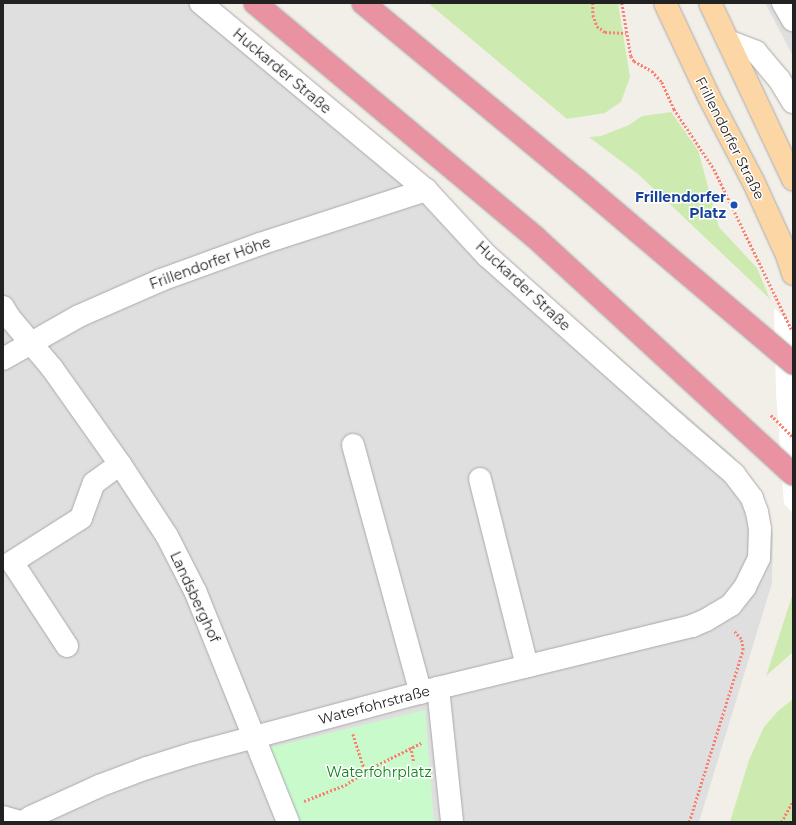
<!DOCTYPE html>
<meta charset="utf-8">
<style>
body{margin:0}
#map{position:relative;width:796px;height:825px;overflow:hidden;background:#f2efe9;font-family:Montserrat,sans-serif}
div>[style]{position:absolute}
.residential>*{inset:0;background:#e0dfdf}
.grass>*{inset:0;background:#cdebb0}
.park>*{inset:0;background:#c8facc}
.pier>*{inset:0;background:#fff}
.path>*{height:2.5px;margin-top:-1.25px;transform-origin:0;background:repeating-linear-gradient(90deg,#fa8072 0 2px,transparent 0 4px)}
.roads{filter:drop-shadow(0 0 1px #a9a9a9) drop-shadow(0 0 1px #a9a9a9)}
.minor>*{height:22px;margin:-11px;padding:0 11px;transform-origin:11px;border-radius:11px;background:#fff}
.major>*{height:22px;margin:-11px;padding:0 11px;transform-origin:11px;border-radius:11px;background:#fcd6a4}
.highway>*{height:22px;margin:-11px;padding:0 11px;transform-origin:11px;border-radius:11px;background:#e892a2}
.dots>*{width:11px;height:11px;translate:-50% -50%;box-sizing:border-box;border:2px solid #fff;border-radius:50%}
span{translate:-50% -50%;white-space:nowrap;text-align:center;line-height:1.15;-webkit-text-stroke:3px #fff;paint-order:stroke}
.street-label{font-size:14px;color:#222}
.transit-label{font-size:14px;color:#164399;font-weight:700}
.right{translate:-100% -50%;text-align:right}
.park-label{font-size:14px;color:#0c8416}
.frame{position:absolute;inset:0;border:4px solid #222;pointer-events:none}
</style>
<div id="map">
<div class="residential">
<i style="clip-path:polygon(3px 3px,211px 3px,731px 454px,753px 481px,773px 533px,772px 583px,699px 822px,3px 822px)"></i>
<i style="clip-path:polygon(765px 3px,793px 3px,793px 56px)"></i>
</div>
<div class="grass">
<i style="clip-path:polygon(428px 3px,618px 3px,630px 77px,621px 102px,605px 113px,567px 119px)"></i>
<i style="clip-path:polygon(671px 112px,698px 150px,719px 227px,757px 268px,770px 299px,638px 174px,589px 137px,601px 136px,629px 125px,642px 116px)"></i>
<i style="clip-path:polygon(793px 593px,793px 652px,766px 676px)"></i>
<i style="clip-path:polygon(793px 699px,793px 822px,730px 822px,749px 760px,764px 727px,778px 711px)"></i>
</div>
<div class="park">
<i style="clip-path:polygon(425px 710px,434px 822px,298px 822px,268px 748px)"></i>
</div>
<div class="pier">
<i style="clip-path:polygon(774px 308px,793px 326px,793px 513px,784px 504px,776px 393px)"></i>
</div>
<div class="path">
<i style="left:593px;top:3px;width:12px;rotate:90deg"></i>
<i style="left:593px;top:15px;width:12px;rotate:70deg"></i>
<i style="left:597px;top:26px;width:10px;rotate:37deg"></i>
<i style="left:605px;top:32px;width:21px;rotate:3deg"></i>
<i style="left:622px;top:3px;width:54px;rotate:80.4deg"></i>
<i style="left:631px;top:56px;width:6px;rotate:59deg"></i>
<i style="left:634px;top:61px;width:21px;rotate:29deg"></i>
<i style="left:652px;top:71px;width:15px;rotate:48deg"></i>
<i style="left:662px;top:82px;width:30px;rotate:66deg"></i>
<i style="left:674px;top:109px;width:72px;rotate:56.3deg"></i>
<i style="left:714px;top:169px;width:179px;rotate:64.2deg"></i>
<i style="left:771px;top:415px;width:31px;rotate:45deg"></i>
<i style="left:353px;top:734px;width:40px;rotate:72deg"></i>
<i style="left:411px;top:747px;width:16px;rotate:79deg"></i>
<i style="left:304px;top:801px;width:44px;rotate:-21.3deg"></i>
<i style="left:345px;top:785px;width:33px;rotate:-33deg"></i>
<i style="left:373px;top:767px;width:54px;rotate:-26.6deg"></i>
<i style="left:689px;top:822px;width:180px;rotate:-72.6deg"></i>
<i style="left:743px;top:650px;width:11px;rotate:-100deg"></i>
<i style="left:741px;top:639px;width:12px;rotate:-132deg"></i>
<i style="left:781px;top:822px;width:24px;rotate:-60deg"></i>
</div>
<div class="roads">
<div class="minor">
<i style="left:783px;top:3px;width:20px;rotate:60deg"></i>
<i style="left:728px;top:41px;width:30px;rotate:21deg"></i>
<i style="left:756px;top:52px;width:35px;rotate:50deg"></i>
<i style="left:779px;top:79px;width:27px;rotate:59deg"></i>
<i style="left:3px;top:307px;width:12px;rotate:59deg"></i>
<i style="left:9px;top:317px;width:67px;rotate:49.9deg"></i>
<i style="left:52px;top:368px;width:118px;rotate:54.7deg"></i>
<i style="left:120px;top:464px;width:86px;rotate:56.9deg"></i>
<i style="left:167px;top:536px;width:64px;rotate:63deg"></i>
<i style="left:196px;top:593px;width:247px;rotate:68.1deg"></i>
<i style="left:3px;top:359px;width:87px;rotate:-29.5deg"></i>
<i style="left:79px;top:316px;width:90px;rotate:-23.7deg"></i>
<i style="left:161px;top:280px;width:105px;rotate:-20deg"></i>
<i style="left:260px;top:244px;width:175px;rotate:-18deg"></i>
<i style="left:353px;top:445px;width:257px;rotate:74.7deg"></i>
<i style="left:480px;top:479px;width:193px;rotate:75.9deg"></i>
<i style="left:67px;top:646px;width:100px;rotate:-123.2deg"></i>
<i style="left:12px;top:562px;width:82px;rotate:-32.5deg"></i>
<i style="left:81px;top:518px;width:37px;rotate:-70deg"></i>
<i style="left:94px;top:483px;width:32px;rotate:-36deg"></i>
<i style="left:438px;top:688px;width:135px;rotate:84deg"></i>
<i style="left:3px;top:817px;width:18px;rotate:16deg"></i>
<i style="left:23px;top:822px;width:9px;rotate:-32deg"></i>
<i style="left:31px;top:817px;width:75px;rotate:-24.5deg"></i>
<i style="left:99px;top:786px;width:51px;rotate:-20.6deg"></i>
<i style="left:147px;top:768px;width:50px;rotate:-17.4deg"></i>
<i style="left:195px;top:753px;width:252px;rotate:-15deg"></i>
<i style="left:438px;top:688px;width:261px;rotate:-13.7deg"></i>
<i style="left:692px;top:626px;width:15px;rotate:-23deg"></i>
<i style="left:706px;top:620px;width:29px;rotate:-31deg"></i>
<i style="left:731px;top:605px;width:23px;rotate:-52deg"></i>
<i style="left:745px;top:587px;width:32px;rotate:-64deg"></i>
<i style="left:759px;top:558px;width:29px;rotate:-88deg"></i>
<i style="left:760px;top:529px;width:17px;rotate:-100deg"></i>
<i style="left:757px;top:512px;width:15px;rotate:-110deg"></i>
<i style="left:752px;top:498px;width:30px;rotate:-127deg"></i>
<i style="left:734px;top:474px;width:75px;rotate:-139.3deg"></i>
<i style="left:677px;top:425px;width:254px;rotate:-138.3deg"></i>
<i style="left:487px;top:256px;width:90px;rotate:-132.7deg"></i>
<i style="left:426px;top:190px;width:293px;rotate:-140.3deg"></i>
</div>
<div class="major">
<i style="left:665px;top:3px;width:104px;rotate:64.9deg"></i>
<i style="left:709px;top:97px;width:97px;rotate:62.4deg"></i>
<i style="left:754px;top:183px;width:79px;rotate:65.4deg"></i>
<i style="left:787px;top:255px;width:20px;rotate:72deg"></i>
<i style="left:710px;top:3px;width:195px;rotate:64.8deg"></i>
</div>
<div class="highway">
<i style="left:255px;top:3px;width:366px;rotate:39.9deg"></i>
<i style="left:536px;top:238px;width:349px;rotate:42.6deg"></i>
<i style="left:363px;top:3px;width:276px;rotate:39.6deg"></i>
<i style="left:576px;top:179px;width:285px;rotate:40.3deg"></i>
</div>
</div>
<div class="dots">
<i style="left:734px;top:205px;background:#1a4fb4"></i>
</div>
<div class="street-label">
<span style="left:282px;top:71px;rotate:40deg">Huckarder Straße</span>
<span style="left:730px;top:138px;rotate:63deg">Frillendorfer Straße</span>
<span style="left:210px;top:263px;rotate:-20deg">Frillendorfer Höhe</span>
<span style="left:523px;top:286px;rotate:43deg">Huckarder Straße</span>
<span style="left:195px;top:597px;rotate:65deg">Landsberghof</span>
<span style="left:374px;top:705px;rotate:-15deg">Waterfohrstraße</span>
</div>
<div class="transit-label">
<span class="right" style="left:726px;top:205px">Frillendorfer<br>Platz</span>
</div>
<div class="park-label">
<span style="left:379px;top:772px">Waterfohrplatz</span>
</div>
<div class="frame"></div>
</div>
